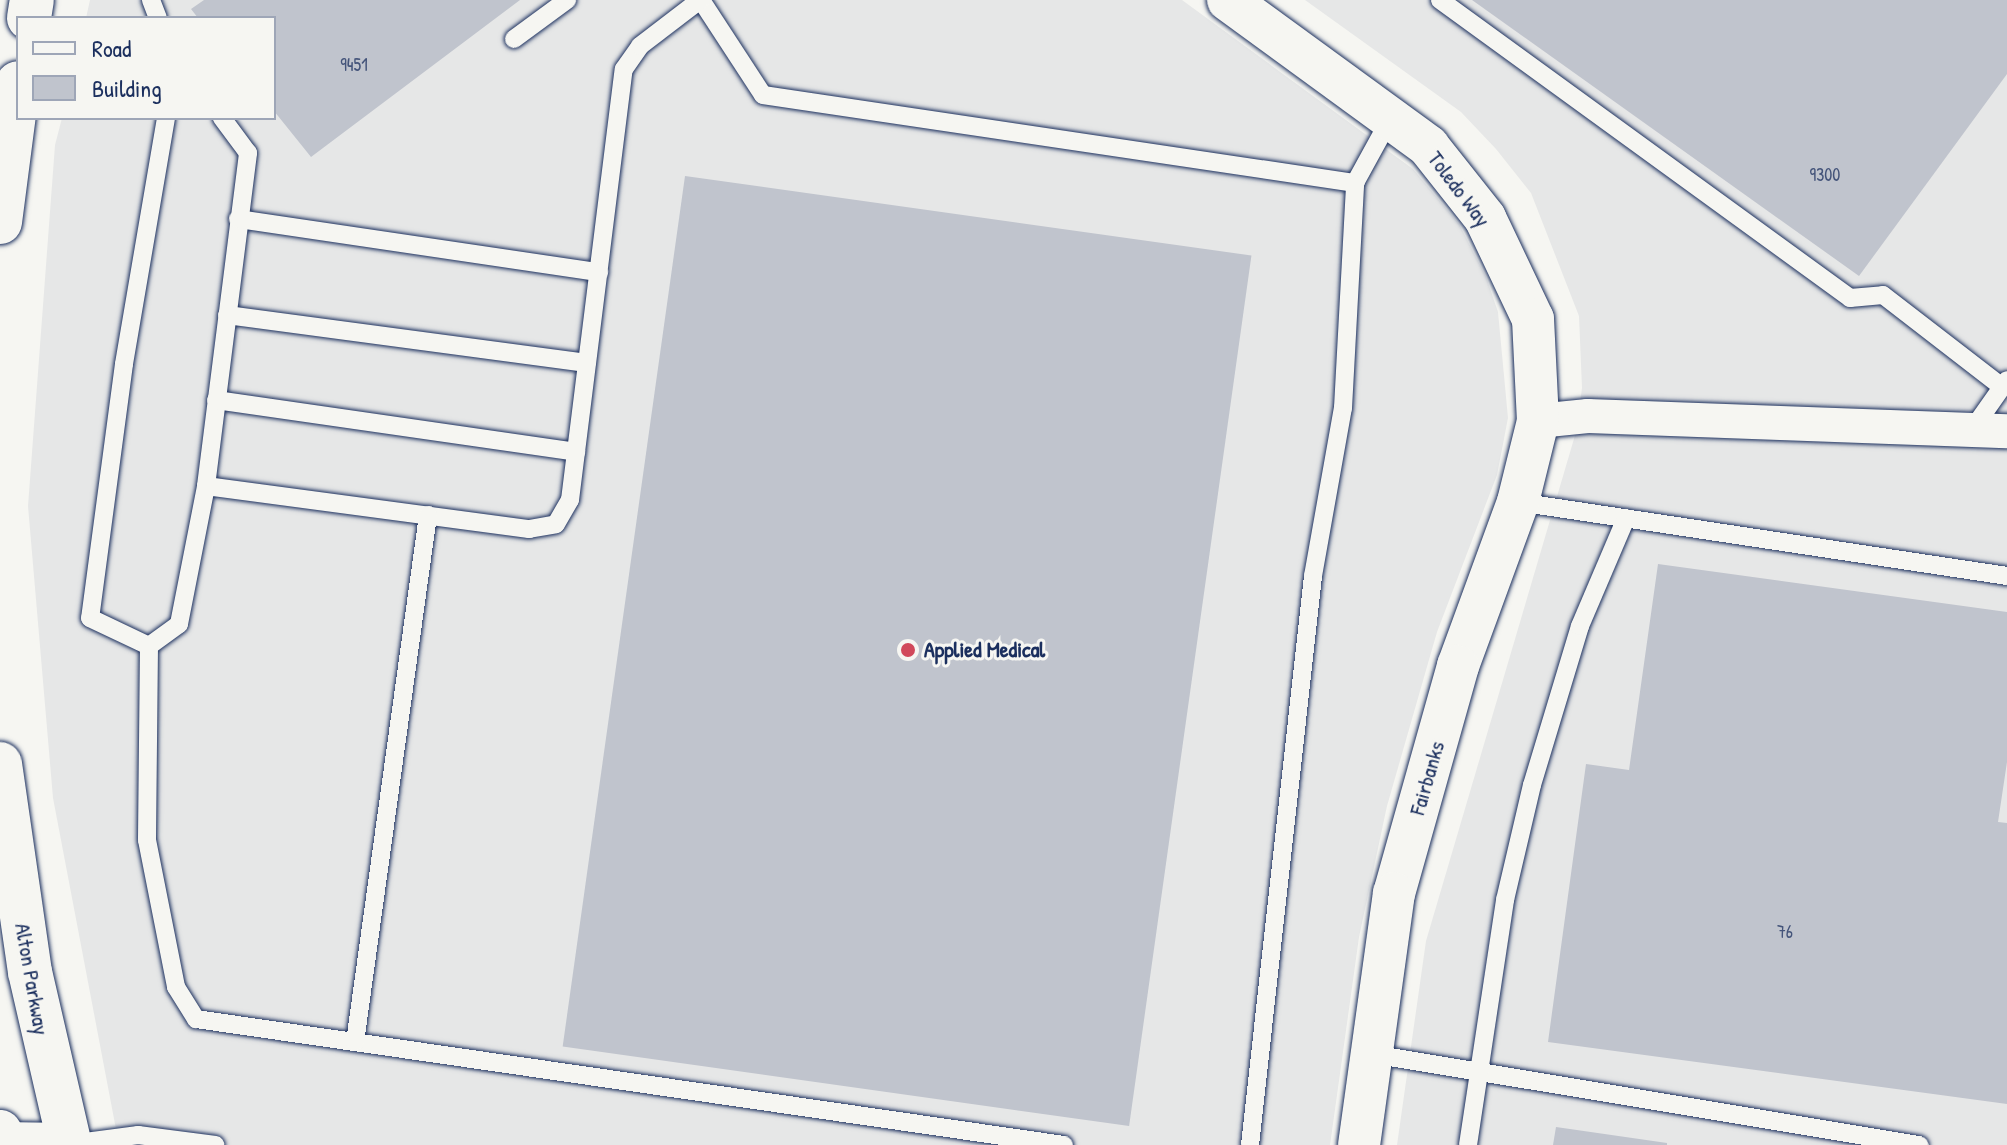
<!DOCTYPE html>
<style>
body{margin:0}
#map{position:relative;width:2007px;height:1145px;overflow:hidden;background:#f6f6f2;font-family:"Patrick Hand",sans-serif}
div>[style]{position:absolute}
.built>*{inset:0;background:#e6e7e7}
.building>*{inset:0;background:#c0c4cd;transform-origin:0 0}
.roads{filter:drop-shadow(0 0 2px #1b2f5e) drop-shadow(0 0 2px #1b2f5e)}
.service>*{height:18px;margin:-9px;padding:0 9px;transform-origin:9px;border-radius:9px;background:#f6f6f2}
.minor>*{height:34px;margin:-17px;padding:0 17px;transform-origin:17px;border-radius:17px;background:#f6f6f2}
.tertiary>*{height:42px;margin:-21px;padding:0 21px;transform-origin:21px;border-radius:21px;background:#f6f6f2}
.primary>*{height:44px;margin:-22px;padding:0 22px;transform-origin:22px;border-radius:22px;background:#f6f6f2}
.dots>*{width:22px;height:22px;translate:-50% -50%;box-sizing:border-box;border:4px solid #f6f6f2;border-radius:50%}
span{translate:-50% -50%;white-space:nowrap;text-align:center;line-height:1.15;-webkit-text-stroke:6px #f6f6f2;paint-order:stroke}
.number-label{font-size:18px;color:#44547a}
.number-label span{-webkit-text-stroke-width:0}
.street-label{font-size:22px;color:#1b2f5e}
.poi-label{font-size:22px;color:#1b2f5e;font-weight:700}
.left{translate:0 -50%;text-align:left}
.legend{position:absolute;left:16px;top:16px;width:260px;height:104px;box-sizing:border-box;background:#f6f6f2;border:2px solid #9ea6b7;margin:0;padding:10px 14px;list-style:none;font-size:24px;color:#1b2f5e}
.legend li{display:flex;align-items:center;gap:16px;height:40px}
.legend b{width:40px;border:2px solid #9ea6b7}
</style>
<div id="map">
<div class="built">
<i style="clip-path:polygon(90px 0,1182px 0,1413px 169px,1459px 224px,1486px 277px,1498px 312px,1508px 418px,1497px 475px,1437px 632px,1387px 806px,1359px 937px,1330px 1145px,119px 1145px,53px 798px,28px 506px,55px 145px,62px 118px,274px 118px,274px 18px,86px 18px)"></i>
<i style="clip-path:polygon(1305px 0,2007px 0,2007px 1145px,1397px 1145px,1426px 941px,1576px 432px,1582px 388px,1579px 316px,1531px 193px,1496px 149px,1461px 112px)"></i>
</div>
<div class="building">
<i style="clip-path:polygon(204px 0,520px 0,311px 157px,274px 111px,274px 18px,198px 18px,191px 9px)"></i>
<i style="clip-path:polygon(1472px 0,2007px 0,2007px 74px,1859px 276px)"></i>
<i style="left:685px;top:176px;width:572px;height:879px;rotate:8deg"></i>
<i style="clip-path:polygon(1658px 564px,2007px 612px,2007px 762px,1998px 822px,2007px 823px,2007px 1104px,1548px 1042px,1586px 764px,1629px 770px)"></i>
<i style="clip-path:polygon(1556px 1127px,1667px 1143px,1667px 1145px,1553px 1145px)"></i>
</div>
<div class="roads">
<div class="service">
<i style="left:151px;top:0;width:19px;rotate:69deg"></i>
<i style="left:701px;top:0;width:113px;rotate:56.9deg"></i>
<i style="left:763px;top:95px;width:599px;rotate:8.46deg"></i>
<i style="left:1355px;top:183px;width:73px;rotate:-61.3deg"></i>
<i style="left:1440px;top:0;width:507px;rotate:36.01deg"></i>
<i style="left:1850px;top:298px;width:33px;rotate:-5deg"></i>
<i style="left:1883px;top:295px;width:150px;rotate:37.7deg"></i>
<i style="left:514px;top:39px;width:66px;rotate:-36.3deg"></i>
<i style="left:166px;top:118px;width:250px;rotate:99.7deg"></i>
<i style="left:124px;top:364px;width:256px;rotate:97.6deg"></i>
<i style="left:90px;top:618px;width:65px;rotate:25.4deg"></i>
<i style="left:149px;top:646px;width:37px;rotate:-36deg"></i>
<i style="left:179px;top:624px;width:141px;rotate:-78.9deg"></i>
<i style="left:206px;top:486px;width:336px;rotate:-82.8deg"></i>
<i style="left:248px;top:153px;width:44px;rotate:-126.6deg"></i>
<i style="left:238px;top:219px;width:365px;rotate:8.4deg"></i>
<i style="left:227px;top:315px;width:363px;rotate:7.6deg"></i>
<i style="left:216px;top:400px;width:364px;rotate:8.2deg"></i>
<i style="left:1974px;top:427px;width:57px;rotate:-54.9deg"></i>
<i style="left:206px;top:486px;width:326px;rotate:7.6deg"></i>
<i style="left:529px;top:529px;width:27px;rotate:-10deg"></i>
<i style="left:556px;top:524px;width:28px;rotate:-60deg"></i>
<i style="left:570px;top:500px;width:434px;rotate:-82.9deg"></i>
<i style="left:624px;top:69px;width:28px;rotate:-55deg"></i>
<i style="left:640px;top:46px;width:76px;rotate:-37.5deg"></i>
<i style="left:1518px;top:502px;width:495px;rotate:8.6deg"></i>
<i style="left:149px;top:646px;width:194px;rotate:90.6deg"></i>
<i style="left:147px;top:840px;width:150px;rotate:78.8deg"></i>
<i style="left:176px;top:987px;width:38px;rotate:58deg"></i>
<i style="left:196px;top:1019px;width:877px;rotate:8.26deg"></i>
<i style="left:355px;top:1042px;width:532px;rotate:-82.11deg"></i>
<i style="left:1372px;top:1054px;width:555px;rotate:9.45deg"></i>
<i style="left:70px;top:1144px;width:69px;rotate:-7.5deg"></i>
<i style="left:138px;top:1135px;width:78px;rotate:7.4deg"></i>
<i style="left:1250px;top:1145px;width:572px;rotate:-83.68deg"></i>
<i style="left:1313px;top:576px;width:171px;rotate:-79.9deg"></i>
<i style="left:1343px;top:408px;width:225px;rotate:-86.9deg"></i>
<i style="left:1468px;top:1145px;width:248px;rotate:-81.4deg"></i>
<i style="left:1505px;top:900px;width:118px;rotate:-76.8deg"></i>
<i style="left:1532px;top:785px;width:166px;rotate:-73.2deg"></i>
<i style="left:1580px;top:626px;width:117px;rotate:-66.9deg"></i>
</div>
<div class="minor">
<i style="left:1538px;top:421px;width:50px;rotate:-5.7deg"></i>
<i style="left:1588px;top:416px;width:419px;rotate:2.1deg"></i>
</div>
<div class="tertiary">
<i style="left:1228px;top:0;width:248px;rotate:36.1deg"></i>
<i style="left:1428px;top:146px;width:92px;rotate:51.6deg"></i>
<i style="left:1485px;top:218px;width:112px;rotate:64.6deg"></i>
<i style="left:1533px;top:319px;width:102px;rotate:87.2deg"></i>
<i style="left:1538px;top:421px;width:83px;rotate:103.9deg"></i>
<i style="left:1518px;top:502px;width:175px;rotate:110.1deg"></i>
<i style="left:1458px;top:666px;width:236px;rotate:105.7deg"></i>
<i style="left:1394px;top:893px;width:254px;rotate:97.9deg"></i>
<i style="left:0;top:1143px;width:70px;rotate:0.8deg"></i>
</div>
<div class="primary">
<i style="left:29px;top:18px;width:18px;rotate:-81deg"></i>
<i style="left:0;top:222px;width:140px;rotate:-82.6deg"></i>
<i style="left:0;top:764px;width:210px;rotate:81.8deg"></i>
<i style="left:30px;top:972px;width:178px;rotate:77deg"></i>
<i style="left:0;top:1132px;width:14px;rotate:73deg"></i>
</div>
</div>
<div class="dots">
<i style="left:908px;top:650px;background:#d1495b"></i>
</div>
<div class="number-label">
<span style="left:354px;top:65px">9451</span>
<span style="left:1825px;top:175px">9300</span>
<span style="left:1785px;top:932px">76</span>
</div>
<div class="street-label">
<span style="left:1459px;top:189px;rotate:53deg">Toledo Way</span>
<span style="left:1427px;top:778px;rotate:-74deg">Fairbanks</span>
<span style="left:32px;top:979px;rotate:80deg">Alton Parkway</span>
</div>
<div class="poi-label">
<span class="left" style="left:924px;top:650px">Applied Medical</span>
</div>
<ul class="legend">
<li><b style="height:10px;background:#f6f6f2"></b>Road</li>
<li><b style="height:22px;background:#c0c4cd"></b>Building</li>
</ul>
</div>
